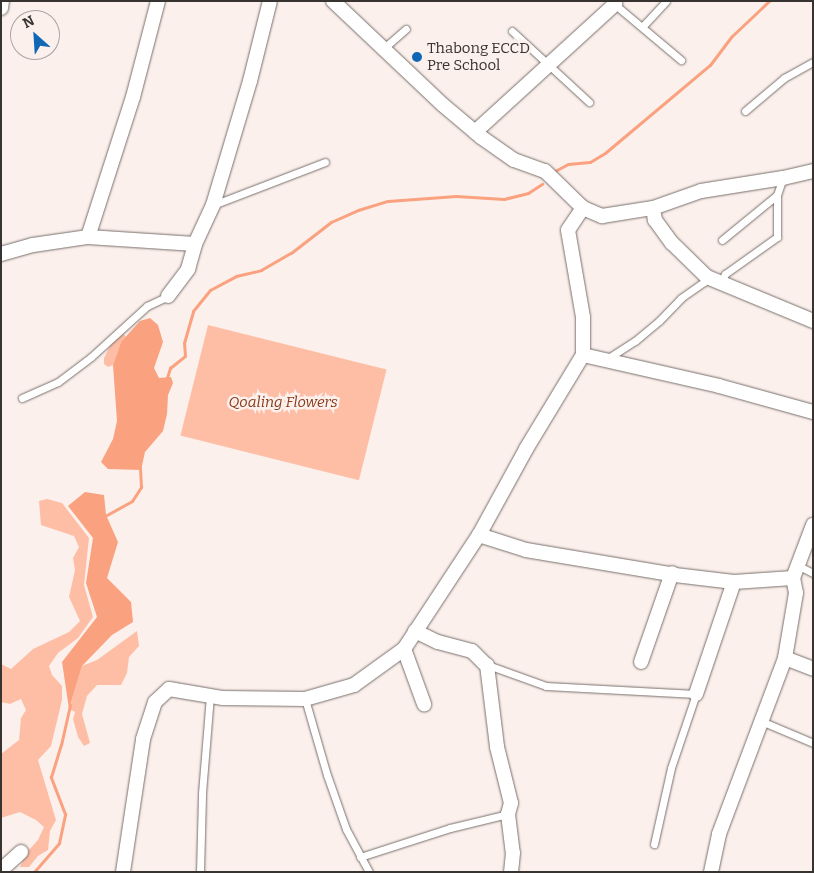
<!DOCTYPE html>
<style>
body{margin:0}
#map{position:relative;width:814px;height:873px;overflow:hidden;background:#fbf0ec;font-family:Bitter,serif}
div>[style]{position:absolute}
.green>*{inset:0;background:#febea6;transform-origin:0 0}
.water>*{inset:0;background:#faa27f}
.stream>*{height:3px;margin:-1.5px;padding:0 1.5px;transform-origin:1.5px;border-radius:1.5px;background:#faa27f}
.roads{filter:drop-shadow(0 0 1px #786f6b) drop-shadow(0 0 1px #786f6b)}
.lane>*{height:7px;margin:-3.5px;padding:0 3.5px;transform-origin:3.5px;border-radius:3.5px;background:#fff}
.street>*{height:14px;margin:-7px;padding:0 7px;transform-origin:7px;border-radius:7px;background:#fff}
.dots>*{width:14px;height:14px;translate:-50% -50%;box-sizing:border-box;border:2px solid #fbf0ec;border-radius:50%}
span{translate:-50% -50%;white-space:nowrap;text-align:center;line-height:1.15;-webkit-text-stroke:5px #fbf0ec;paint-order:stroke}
.poi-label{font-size:15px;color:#373331}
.left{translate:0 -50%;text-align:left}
.park-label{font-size:15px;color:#8a3b1a;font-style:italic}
.frame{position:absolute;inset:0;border:2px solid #373331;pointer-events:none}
.north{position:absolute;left:10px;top:10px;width:50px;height:50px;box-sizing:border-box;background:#fbf0ec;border:1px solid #ada4a1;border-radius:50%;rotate:334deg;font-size:14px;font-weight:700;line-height:20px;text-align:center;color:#373331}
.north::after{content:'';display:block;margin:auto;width:18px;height:22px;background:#1067b5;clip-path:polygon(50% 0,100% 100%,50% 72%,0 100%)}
</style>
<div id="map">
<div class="green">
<i style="left:208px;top:325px;width:184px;height:114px;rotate:14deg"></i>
<i style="clip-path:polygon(123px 333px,126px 337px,121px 342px,113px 365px,108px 367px,104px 364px,104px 358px,113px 340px)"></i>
<i style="clip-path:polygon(47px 499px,62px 503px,89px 538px,84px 585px,93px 617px,78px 638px,58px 653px,49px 666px,52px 675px,62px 686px,62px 700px,51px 746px,38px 760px,56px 820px,50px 831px,48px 850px,38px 856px,29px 867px,20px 867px,27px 852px,38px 840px,44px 827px,36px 820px,20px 812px,1px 818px,1px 754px,19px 740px,21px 718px,26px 710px,21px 699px,10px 704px,1px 702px,1px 664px,11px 669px,33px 649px,69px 632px,80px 621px,69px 597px,75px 570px,73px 558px,79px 547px,74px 536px,41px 525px,39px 501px)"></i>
<i style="clip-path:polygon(137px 631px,139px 646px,129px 657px,127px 673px,121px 685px,97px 685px,87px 696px,82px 714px,90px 743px,84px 746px,78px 737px,73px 719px,75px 712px,69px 709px,82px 666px,97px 660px)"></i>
</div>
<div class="water">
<i style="clip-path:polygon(150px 318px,158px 325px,163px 342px,154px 368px,159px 378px,171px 377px,173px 383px,168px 395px,167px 414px,163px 431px,145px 452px,141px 470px,108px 469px,101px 462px,113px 439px,117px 421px,113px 365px,121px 342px,140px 321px)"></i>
<i style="clip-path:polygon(85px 492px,104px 495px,106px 515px,118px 542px,107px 578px,131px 602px,133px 622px,112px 635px,82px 666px,69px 709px,62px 662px,97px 617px,86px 583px,93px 538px,68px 506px)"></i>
</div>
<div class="stream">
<i style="left:553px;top:172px;width:17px;rotate:-28deg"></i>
<i style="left:568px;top:164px;width:22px;rotate:-5deg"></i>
<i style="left:590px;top:162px;width:17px;rotate:-31deg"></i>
<i style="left:605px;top:153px;width:137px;rotate:-40deg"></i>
<i style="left:710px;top:65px;width:36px;rotate:-53deg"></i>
<i style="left:732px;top:36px;width:51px;rotate:-43.4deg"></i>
<i style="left:166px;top:381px;width:14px;rotate:-73deg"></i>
<i style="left:170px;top:368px;width:19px;rotate:-39deg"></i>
<i style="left:185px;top:356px;width:13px;rotate:-94deg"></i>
<i style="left:184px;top:343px;width:33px;rotate:-74deg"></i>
<i style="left:193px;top:311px;width:27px;rotate:-51deg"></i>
<i style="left:210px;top:290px;width:30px;rotate:-28deg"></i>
<i style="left:236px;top:276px;width:26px;rotate:-13deg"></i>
<i style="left:261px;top:270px;width:34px;rotate:-30deg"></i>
<i style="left:291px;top:253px;width:51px;rotate:-37.8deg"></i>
<i style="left:331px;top:222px;width:30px;rotate:-24deg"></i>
<i style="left:358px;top:210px;width:31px;rotate:-17deg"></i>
<i style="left:388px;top:201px;width:68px;rotate:-4.2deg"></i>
<i style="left:456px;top:196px;width:48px;rotate:3.6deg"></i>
<i style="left:504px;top:199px;width:25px;rotate:-14deg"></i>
<i style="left:528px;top:193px;width:17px;rotate:-33deg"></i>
<i style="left:105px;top:516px;width:31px;rotate:-29deg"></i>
<i style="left:132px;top:501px;width:17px;rotate:-57deg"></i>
<i style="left:141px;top:487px;width:21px;rotate:-93deg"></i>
<i style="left:34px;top:872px;width:38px;rotate:-49deg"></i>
<i style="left:59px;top:843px;width:30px;rotate:-78deg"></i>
<i style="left:65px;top:814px;width:40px;rotate:-111deg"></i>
<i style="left:51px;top:777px;width:34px;rotate:-73deg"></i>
<i style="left:61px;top:745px;width:41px;rotate:-77.3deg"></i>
</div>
<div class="roads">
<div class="lane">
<i style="left:613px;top:3px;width:89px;rotate:40deg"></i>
<i style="left:642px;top:27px;width:35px;rotate:-47deg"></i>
<i style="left:512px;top:31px;width:105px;rotate:42.7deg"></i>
<i style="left:384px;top:48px;width:29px;rotate:-41deg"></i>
<i style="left:745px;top:111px;width:51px;rotate:-40.2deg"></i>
<i style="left:784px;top:78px;width:33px;rotate:-29deg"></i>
<i style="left:213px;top:205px;width:120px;rotate:-21deg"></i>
<i style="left:722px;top:240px;width:71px;rotate:-39.3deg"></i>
<i style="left:721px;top:282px;width:9px;rotate:-63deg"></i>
<i style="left:725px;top:274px;width:64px;rotate:-35.4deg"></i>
<i style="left:777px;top:237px;width:42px;rotate:-90deg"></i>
<i style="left:777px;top:195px;width:18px;rotate:-71deg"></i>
<i style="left:612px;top:361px;width:4px;rotate:-117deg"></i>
<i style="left:610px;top:357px;width:30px;rotate:-33deg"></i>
<i style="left:635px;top:341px;width:31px;rotate:-40deg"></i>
<i style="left:659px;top:321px;width:32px;rotate:-46deg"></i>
<i style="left:681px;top:298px;width:28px;rotate:-35deg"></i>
<i style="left:704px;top:282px;width:6px;rotate:-59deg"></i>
<i style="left:22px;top:398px;width:39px;rotate:-24deg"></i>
<i style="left:58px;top:382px;width:41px;rotate:-37.1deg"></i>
<i style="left:91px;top:357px;width:76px;rotate:-42.3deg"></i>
<i style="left:147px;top:306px;width:23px;rotate:-25deg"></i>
<i style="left:797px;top:565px;width:18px;rotate:27deg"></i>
<i style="left:485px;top:664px;width:65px;rotate:19.8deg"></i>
<i style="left:546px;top:686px;width:150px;rotate:3.1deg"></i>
<i style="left:696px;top:694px;width:78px;rotate:108.7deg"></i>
<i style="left:671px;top:768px;width:78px;rotate:102.6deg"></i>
<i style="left:305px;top:699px;width:79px;rotate:73.9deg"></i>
<i style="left:327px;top:775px;width:57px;rotate:70.6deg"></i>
<i style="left:346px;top:829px;width:49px;rotate:61.9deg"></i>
<i style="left:761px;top:721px;width:56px;rotate:22.9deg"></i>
<i style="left:360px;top:857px;width:95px;rotate:-17.9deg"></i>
<i style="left:450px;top:828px;width:60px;rotate:-13.6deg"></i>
<i style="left:200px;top:872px;width:79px;rotate:-88.5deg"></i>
<i style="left:202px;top:793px;width:97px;rotate:-85.3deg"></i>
</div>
<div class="street">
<i style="left:333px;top:1px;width:151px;rotate:43.4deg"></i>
<i style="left:443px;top:105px;width:50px;rotate:40.1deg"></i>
<i style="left:481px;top:137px;width:40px;rotate:34.9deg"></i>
<i style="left:514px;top:160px;width:33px;rotate:20deg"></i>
<i style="left:545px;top:171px;width:53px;rotate:44.2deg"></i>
<i style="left:583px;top:208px;width:21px;rotate:23deg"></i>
<i style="left:602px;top:216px;width:52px;rotate:-8.9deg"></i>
<i style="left:653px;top:208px;width:51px;rotate:-19.5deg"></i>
<i style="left:701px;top:191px;width:83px;rotate:-9deg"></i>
<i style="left:783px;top:178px;width:31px;rotate:-13deg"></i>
<i style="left:1px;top:8px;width:7px;rotate:-82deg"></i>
<i style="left:475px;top:132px;width:190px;rotate:-42.4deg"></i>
<i style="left:653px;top:208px;width:12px;rotate:81deg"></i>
<i style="left:655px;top:220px;width:29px;rotate:54deg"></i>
<i style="left:672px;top:243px;width:49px;rotate:44.2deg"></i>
<i style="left:707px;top:277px;width:115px;rotate:22.5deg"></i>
<i style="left:88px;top:237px;width:147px;rotate:-72.2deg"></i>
<i style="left:133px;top:97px;width:99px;rotate:-75.4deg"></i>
<i style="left:1px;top:254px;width:33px;rotate:-16deg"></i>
<i style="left:33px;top:245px;width:56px;rotate:-8.3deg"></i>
<i style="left:88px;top:237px;width:107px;rotate:3.7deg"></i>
<i style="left:168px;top:296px;width:34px;rotate:-53deg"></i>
<i style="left:188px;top:269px;width:26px;rotate:-74deg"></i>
<i style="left:195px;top:244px;width:43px;rotate:-65.2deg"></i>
<i style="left:213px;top:205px;width:129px;rotate:-73.4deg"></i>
<i style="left:250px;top:81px;width:82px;rotate:-76deg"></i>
<i style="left:583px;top:355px;width:139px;rotate:12.8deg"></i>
<i style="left:719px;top:386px;width:98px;rotate:15.5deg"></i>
<i style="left:479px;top:535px;width:49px;rotate:17.7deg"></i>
<i style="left:526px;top:550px;width:151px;rotate:9.5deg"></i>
<i style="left:675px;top:575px;width:59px;rotate:6.8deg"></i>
<i style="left:734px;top:582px;width:59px;rotate:-3.9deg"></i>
<i style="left:415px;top:631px;width:25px;rotate:26deg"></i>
<i style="left:438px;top:642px;width:35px;rotate:15deg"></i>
<i style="left:472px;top:651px;width:18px;rotate:45deg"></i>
<i style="left:404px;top:649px;width:59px;rotate:70deg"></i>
<i style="left:785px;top:658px;width:30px;rotate:21deg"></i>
<i style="left:641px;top:662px;width:94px;rotate:-70.8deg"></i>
<i style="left:487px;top:665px;width:83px;rotate:83deg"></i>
<i style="left:497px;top:747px;width:58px;rotate:76deg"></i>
<i style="left:511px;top:803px;width:11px;rotate:105deg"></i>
<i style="left:508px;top:814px;width:39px;rotate:83deg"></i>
<i style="left:513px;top:853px;width:19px;rotate:96deg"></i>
<i style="left:696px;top:694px;width:118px;rotate:-71.3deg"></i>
<i style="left:1px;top:870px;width:27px;rotate:-42deg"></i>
<i style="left:123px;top:872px;width:134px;rotate:-81.4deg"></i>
<i style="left:143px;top:739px;width:39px;rotate:-72deg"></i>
<i style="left:155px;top:702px;width:19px;rotate:-43deg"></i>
<i style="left:169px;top:689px;width:55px;rotate:9.5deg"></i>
<i style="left:223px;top:698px;width:82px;rotate:0.7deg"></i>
<i style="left:305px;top:699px;width:51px;rotate:-15.9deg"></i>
<i style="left:354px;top:685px;width:62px;rotate:-35.8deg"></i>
<i style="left:404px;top:649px;width:136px;rotate:-56.7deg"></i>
<i style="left:479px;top:535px;width:98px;rotate:-61.3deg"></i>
<i style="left:526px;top:449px;width:110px;rotate:-58.8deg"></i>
<i style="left:583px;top:355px;width:38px;rotate:-90deg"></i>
<i style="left:583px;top:317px;width:88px;rotate:-99.8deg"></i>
<i style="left:568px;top:230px;width:27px;rotate:-56deg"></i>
<i style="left:711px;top:872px;width:39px;rotate:-78deg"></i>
<i style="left:719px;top:834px;width:188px;rotate:-69.4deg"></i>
<i style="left:785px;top:658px;width:66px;rotate:-80.4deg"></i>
<i style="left:796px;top:593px;width:15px;rotate:-101deg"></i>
<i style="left:793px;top:578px;width:57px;rotate:-69.3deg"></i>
</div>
</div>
<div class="dots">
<i style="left:417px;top:57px;background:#1067b5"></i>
</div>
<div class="poi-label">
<span class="left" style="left:427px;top:57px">Thabong ECCD<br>Pre School</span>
</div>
<div class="park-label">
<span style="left:283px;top:403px">Qoaling Flowers</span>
</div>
<div class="frame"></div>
<div class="north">N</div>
</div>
